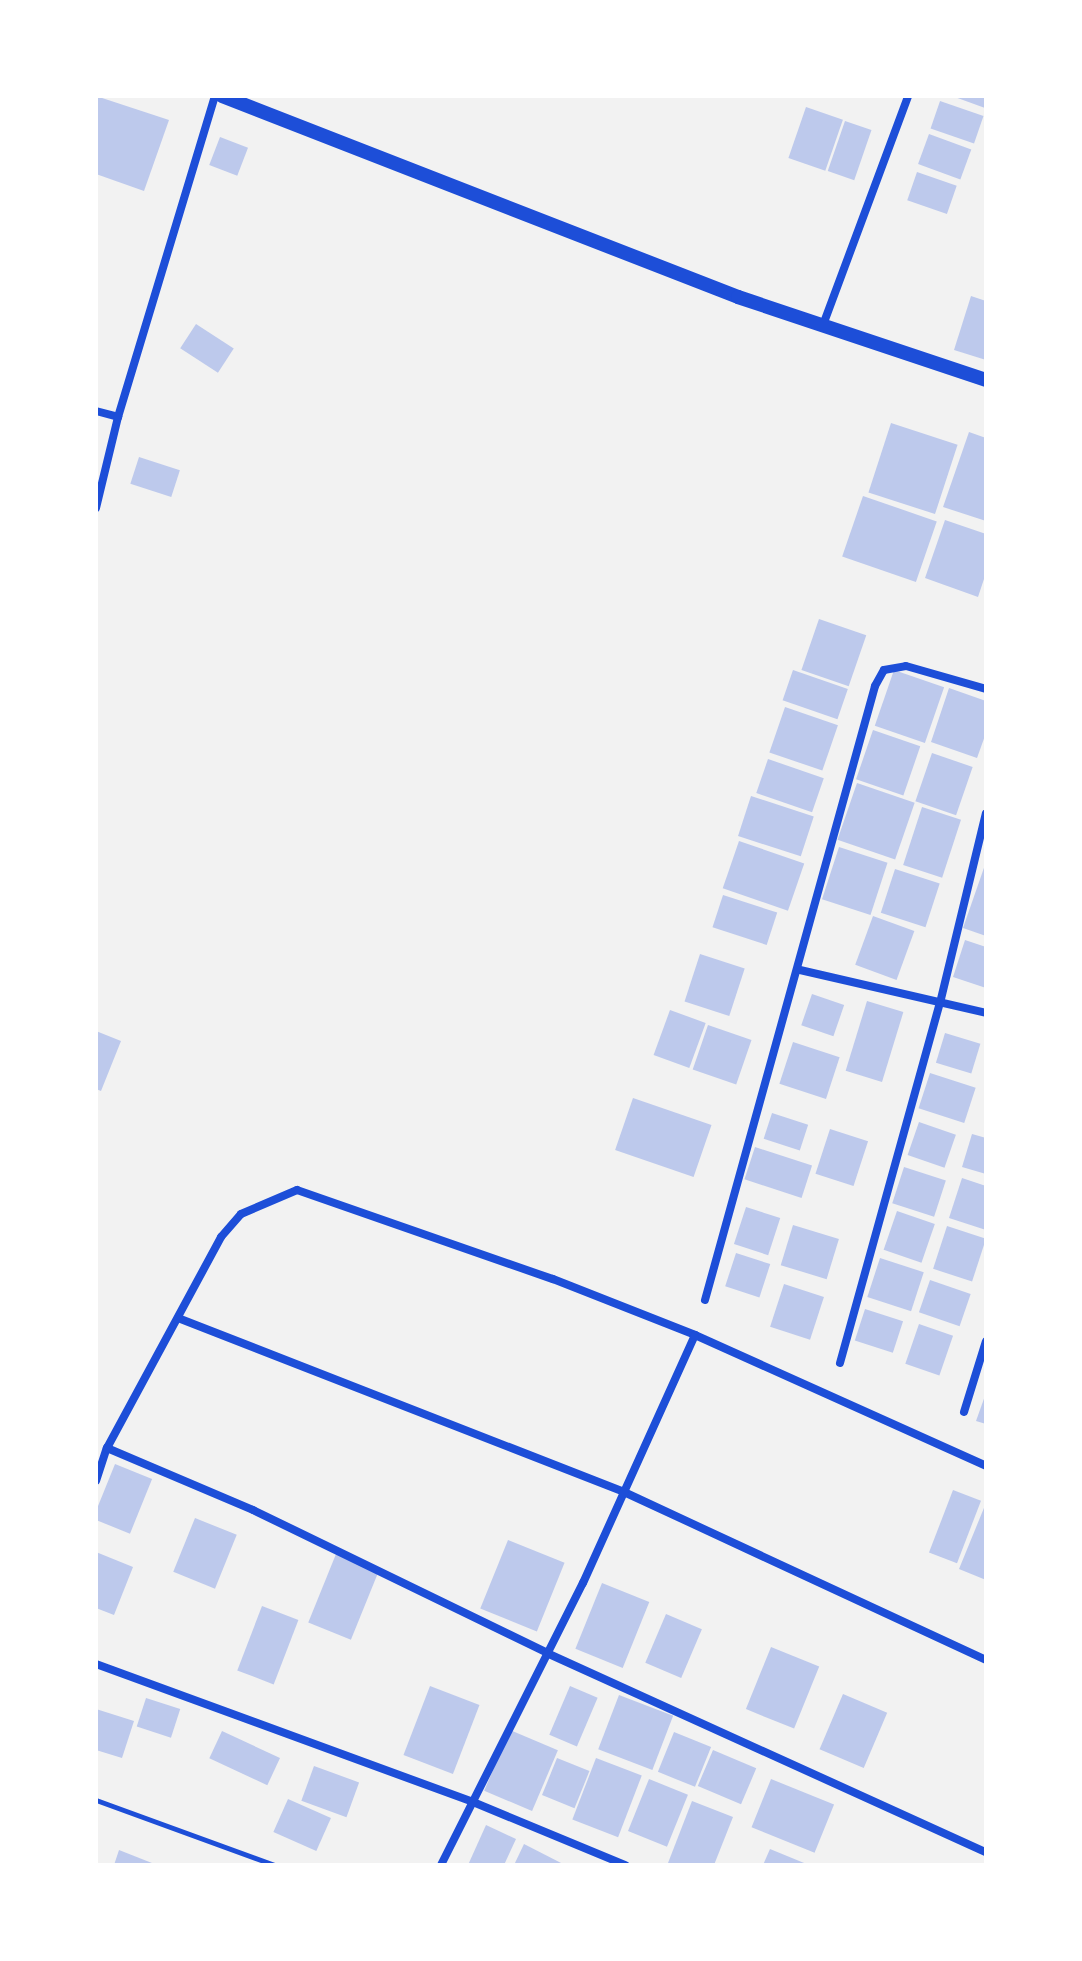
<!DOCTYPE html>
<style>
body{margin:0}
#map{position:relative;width:1082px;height:1961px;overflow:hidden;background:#f2f2f2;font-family:"Fira Sans Condensed",sans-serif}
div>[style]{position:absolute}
.building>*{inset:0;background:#bdc9ec;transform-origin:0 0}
.path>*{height:5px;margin:-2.5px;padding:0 2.5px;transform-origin:2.5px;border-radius:2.5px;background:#1d4ed8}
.minor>*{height:8px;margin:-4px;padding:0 4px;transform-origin:4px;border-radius:4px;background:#1d4ed8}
.tertiary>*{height:14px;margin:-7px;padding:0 7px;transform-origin:7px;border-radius:7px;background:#1d4ed8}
span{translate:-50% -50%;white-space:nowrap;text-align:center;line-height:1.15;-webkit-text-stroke:8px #fff;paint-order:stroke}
.frame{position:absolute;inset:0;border:98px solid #fff;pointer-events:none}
</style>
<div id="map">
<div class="building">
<i style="clip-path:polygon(96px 96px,169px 120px,144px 191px,96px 174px)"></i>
<i style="clip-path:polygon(952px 96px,986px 96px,986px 105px,985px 108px)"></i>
<i style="left:940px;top:101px;width:46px;height:29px;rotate:19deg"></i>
<i style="left:806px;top:107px;width:39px;height:54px;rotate:19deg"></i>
<i style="left:845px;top:121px;width:28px;height:53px;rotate:19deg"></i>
<i style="left:929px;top:134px;width:45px;height:32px;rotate:20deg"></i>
<i style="left:220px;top:137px;width:30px;height:30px;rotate:21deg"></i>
<i style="left:917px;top:172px;width:42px;height:30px;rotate:19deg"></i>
<i style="clip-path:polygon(971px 296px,986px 301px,986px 360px,954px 350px)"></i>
<i style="left:196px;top:324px;width:45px;height:29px;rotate:33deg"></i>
<i style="left:891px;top:423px;width:70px;height:73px;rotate:18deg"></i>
<i style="clip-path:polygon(969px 432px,986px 438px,986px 521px,943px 507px)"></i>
<i style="left:139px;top:457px;width:43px;height:28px;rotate:18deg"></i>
<i style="left:863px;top:496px;width:78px;height:64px;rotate:19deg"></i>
<i style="clip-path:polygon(945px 520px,986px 534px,986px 573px,978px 597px,925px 578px)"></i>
<i style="left:819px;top:619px;width:50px;height:54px;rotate:19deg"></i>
<i style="left:793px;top:670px;width:58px;height:32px;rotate:19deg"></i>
<i style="left:894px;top:670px;width:53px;height:59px;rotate:19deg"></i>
<i style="clip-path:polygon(949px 688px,986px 701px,986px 733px,977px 758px,931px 742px)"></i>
<i style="left:785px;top:707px;width:56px;height:48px;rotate:19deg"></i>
<i style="left:873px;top:730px;width:50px;height:52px;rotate:19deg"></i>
<i style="left:932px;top:753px;width:43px;height:51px;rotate:19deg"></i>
<i style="left:768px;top:759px;width:59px;height:36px;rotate:19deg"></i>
<i style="left:857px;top:783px;width:61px;height:60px;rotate:19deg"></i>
<i style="left:751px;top:796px;width:66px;height:42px;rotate:18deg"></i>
<i style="left:922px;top:807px;width:41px;height:61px;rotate:18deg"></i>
<i style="left:739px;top:841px;width:69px;height:50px;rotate:19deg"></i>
<i style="left:839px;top:847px;width:51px;height:55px;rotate:18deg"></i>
<i style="clip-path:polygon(986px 862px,986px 936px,963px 928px)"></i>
<i style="left:895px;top:869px;width:47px;height:46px;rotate:18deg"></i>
<i style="left:723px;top:895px;width:57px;height:34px;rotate:18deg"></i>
<i style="left:873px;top:916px;width:44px;height:52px;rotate:20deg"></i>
<i style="clip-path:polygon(965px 940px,986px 947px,986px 988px,953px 977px)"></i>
<i style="left:700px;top:954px;width:47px;height:50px;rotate:18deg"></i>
<i style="left:812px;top:994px;width:34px;height:33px;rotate:19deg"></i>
<i style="left:867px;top:1001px;width:38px;height:73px;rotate:17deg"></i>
<i style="left:670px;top:1010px;width:38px;height:48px;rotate:20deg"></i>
<i style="left:708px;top:1025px;width:46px;height:47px;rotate:19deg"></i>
<i style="clip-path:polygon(96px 1031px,121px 1041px,101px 1091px,96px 1089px)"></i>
<i style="left:945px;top:1033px;width:37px;height:31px;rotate:17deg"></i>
<i style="left:793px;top:1042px;width:49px;height:44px;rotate:18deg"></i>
<i style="left:930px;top:1073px;width:48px;height:37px;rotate:18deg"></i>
<i style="left:633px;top:1098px;width:83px;height:55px;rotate:19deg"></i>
<i style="left:772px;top:1113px;width:38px;height:27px;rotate:18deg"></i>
<i style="left:919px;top:1122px;width:39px;height:35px;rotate:19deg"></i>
<i style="left:830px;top:1129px;width:40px;height:47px;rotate:18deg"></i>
<i style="clip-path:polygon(972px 1134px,986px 1138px,986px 1174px,962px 1167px)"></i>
<i style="left:755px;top:1147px;width:60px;height:34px;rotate:18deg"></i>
<i style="left:904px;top:1167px;width:44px;height:38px;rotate:18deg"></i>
<i style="clip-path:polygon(962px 1178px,986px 1186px,986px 1230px,949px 1218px)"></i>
<i style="left:746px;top:1207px;width:36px;height:39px;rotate:18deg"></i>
<i style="left:897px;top:1211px;width:40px;height:41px;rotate:19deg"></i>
<i style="left:793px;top:1225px;width:48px;height:42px;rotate:17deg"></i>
<i style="left:947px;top:1226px;width:41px;height:45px;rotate:18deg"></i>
<i style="left:736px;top:1253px;width:36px;height:35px;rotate:18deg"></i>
<i style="left:880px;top:1258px;width:46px;height:41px;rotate:18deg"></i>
<i style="left:930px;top:1280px;width:43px;height:34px;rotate:19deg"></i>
<i style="left:784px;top:1284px;width:42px;height:45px;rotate:18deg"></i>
<i style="left:865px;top:1309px;width:40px;height:33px;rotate:18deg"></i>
<i style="left:919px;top:1324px;width:36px;height:42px;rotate:19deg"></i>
<i style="clip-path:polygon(986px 1393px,986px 1424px,976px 1421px)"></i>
<i style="left:115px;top:1464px;width:40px;height:59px;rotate:22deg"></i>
<i style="left:953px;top:1490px;width:30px;height:67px;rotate:21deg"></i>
<i style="clip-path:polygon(986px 1503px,986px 1580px,959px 1569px)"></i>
<i style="left:195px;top:1518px;width:45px;height:58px;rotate:22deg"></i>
<i style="left:508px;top:1540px;width:61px;height:74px;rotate:22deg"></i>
<i style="clip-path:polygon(96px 1552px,133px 1567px,114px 1615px,96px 1608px)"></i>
<i style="left:336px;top:1554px;width:46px;height:74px;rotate:22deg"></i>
<i style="left:602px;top:1583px;width:51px;height:71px;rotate:22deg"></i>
<i style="left:262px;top:1606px;width:39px;height:69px;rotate:21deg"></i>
<i style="left:666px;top:1614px;width:39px;height:53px;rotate:23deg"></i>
<i style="left:771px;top:1647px;width:52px;height:67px;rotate:22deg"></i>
<i style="left:430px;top:1686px;width:53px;height:74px;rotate:21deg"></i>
<i style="left:570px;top:1686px;width:30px;height:53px;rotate:23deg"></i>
<i style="left:843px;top:1694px;width:48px;height:60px;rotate:23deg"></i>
<i style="left:619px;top:1695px;width:58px;height:58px;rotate:21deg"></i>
<i style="left:146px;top:1698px;width:36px;height:30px;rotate:18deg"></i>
<i style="clip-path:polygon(96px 1709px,134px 1721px,122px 1758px,96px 1750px)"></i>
<i style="left:510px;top:1730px;width:52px;height:66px;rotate:23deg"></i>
<i style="left:222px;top:1731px;width:64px;height:30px;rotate:25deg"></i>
<i style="left:674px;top:1732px;width:40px;height:43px;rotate:22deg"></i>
<i style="left:713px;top:1750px;width:47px;height:39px;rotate:23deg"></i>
<i style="left:557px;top:1758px;width:35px;height:40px;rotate:22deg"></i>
<i style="left:596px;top:1758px;width:49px;height:66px;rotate:21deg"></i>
<i style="left:314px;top:1766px;width:48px;height:37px;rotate:20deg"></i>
<i style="left:649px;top:1779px;width:42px;height:56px;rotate:22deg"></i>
<i style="left:771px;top:1779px;width:68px;height:52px;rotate:22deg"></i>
<i style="left:288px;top:1799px;width:47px;height:36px;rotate:24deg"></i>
<i style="clip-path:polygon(692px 1801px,733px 1817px,714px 1865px,668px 1863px)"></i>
<i style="clip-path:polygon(486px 1825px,516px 1839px,504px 1865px,468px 1865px)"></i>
<i style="clip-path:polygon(524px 1844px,565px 1865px,514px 1865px)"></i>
<i style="clip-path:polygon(770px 1849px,809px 1865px,763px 1865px)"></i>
<i style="clip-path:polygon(119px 1850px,157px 1865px,114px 1865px)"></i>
</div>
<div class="path">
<i style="left:96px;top:1800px;width:190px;rotate:20deg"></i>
</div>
<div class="minor">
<i style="left:823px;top:325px;width:244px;rotate:-69.6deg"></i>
<i style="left:96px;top:411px;width:23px;rotate:15deg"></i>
<i style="left:96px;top:508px;width:94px;rotate:-76.4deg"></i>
<i style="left:118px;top:417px;width:335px;rotate:-73.2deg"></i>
<i style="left:800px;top:970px;width:191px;rotate:13deg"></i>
<i style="left:705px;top:1300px;width:637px;rotate:-74.52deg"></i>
<i style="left:875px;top:686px;width:18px;rotate:-61deg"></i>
<i style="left:884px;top:670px;width:22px;rotate:-10deg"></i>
<i style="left:906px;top:666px;width:83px;rotate:16deg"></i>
<i style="left:178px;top:1318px;width:479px;rotate:21.3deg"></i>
<i style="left:624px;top:1492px;width:399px;rotate:24.9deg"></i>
<i style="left:840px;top:1363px;width:374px;rotate:-74.5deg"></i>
<i style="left:940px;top:1003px;width:195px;rotate:-76.4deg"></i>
<i style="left:964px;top:1412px;width:74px;rotate:-72.8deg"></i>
<i style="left:107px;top:1448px;width:159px;rotate:23deg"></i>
<i style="left:253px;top:1510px;width:329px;rotate:25.9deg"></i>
<i style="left:549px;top:1654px;width:480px;rotate:24.4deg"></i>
<i style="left:96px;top:1481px;width:35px;rotate:-72deg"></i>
<i style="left:107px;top:1448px;width:240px;rotate:-61.6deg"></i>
<i style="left:221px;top:1237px;width:30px;rotate:-49deg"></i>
<i style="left:241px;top:1214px;width:61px;rotate:-23.2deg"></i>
<i style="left:297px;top:1190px;width:271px;rotate:19.2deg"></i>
<i style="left:553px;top:1279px;width:153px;rotate:21.5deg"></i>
<i style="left:695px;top:1335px;width:319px;rotate:24.2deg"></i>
<i style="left:96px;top:1664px;width:401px;rotate:20.1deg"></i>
<i style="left:473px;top:1802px;width:165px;rotate:22.5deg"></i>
<i style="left:441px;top:1865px;width:316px;rotate:-63.3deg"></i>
<i style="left:583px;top:1583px;width:272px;rotate:-65.7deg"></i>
</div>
<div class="tertiary">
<i style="left:222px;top:96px;width:554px;rotate:21.28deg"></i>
<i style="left:738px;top:297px;width:262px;rotate:18.5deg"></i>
</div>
<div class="frame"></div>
</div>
